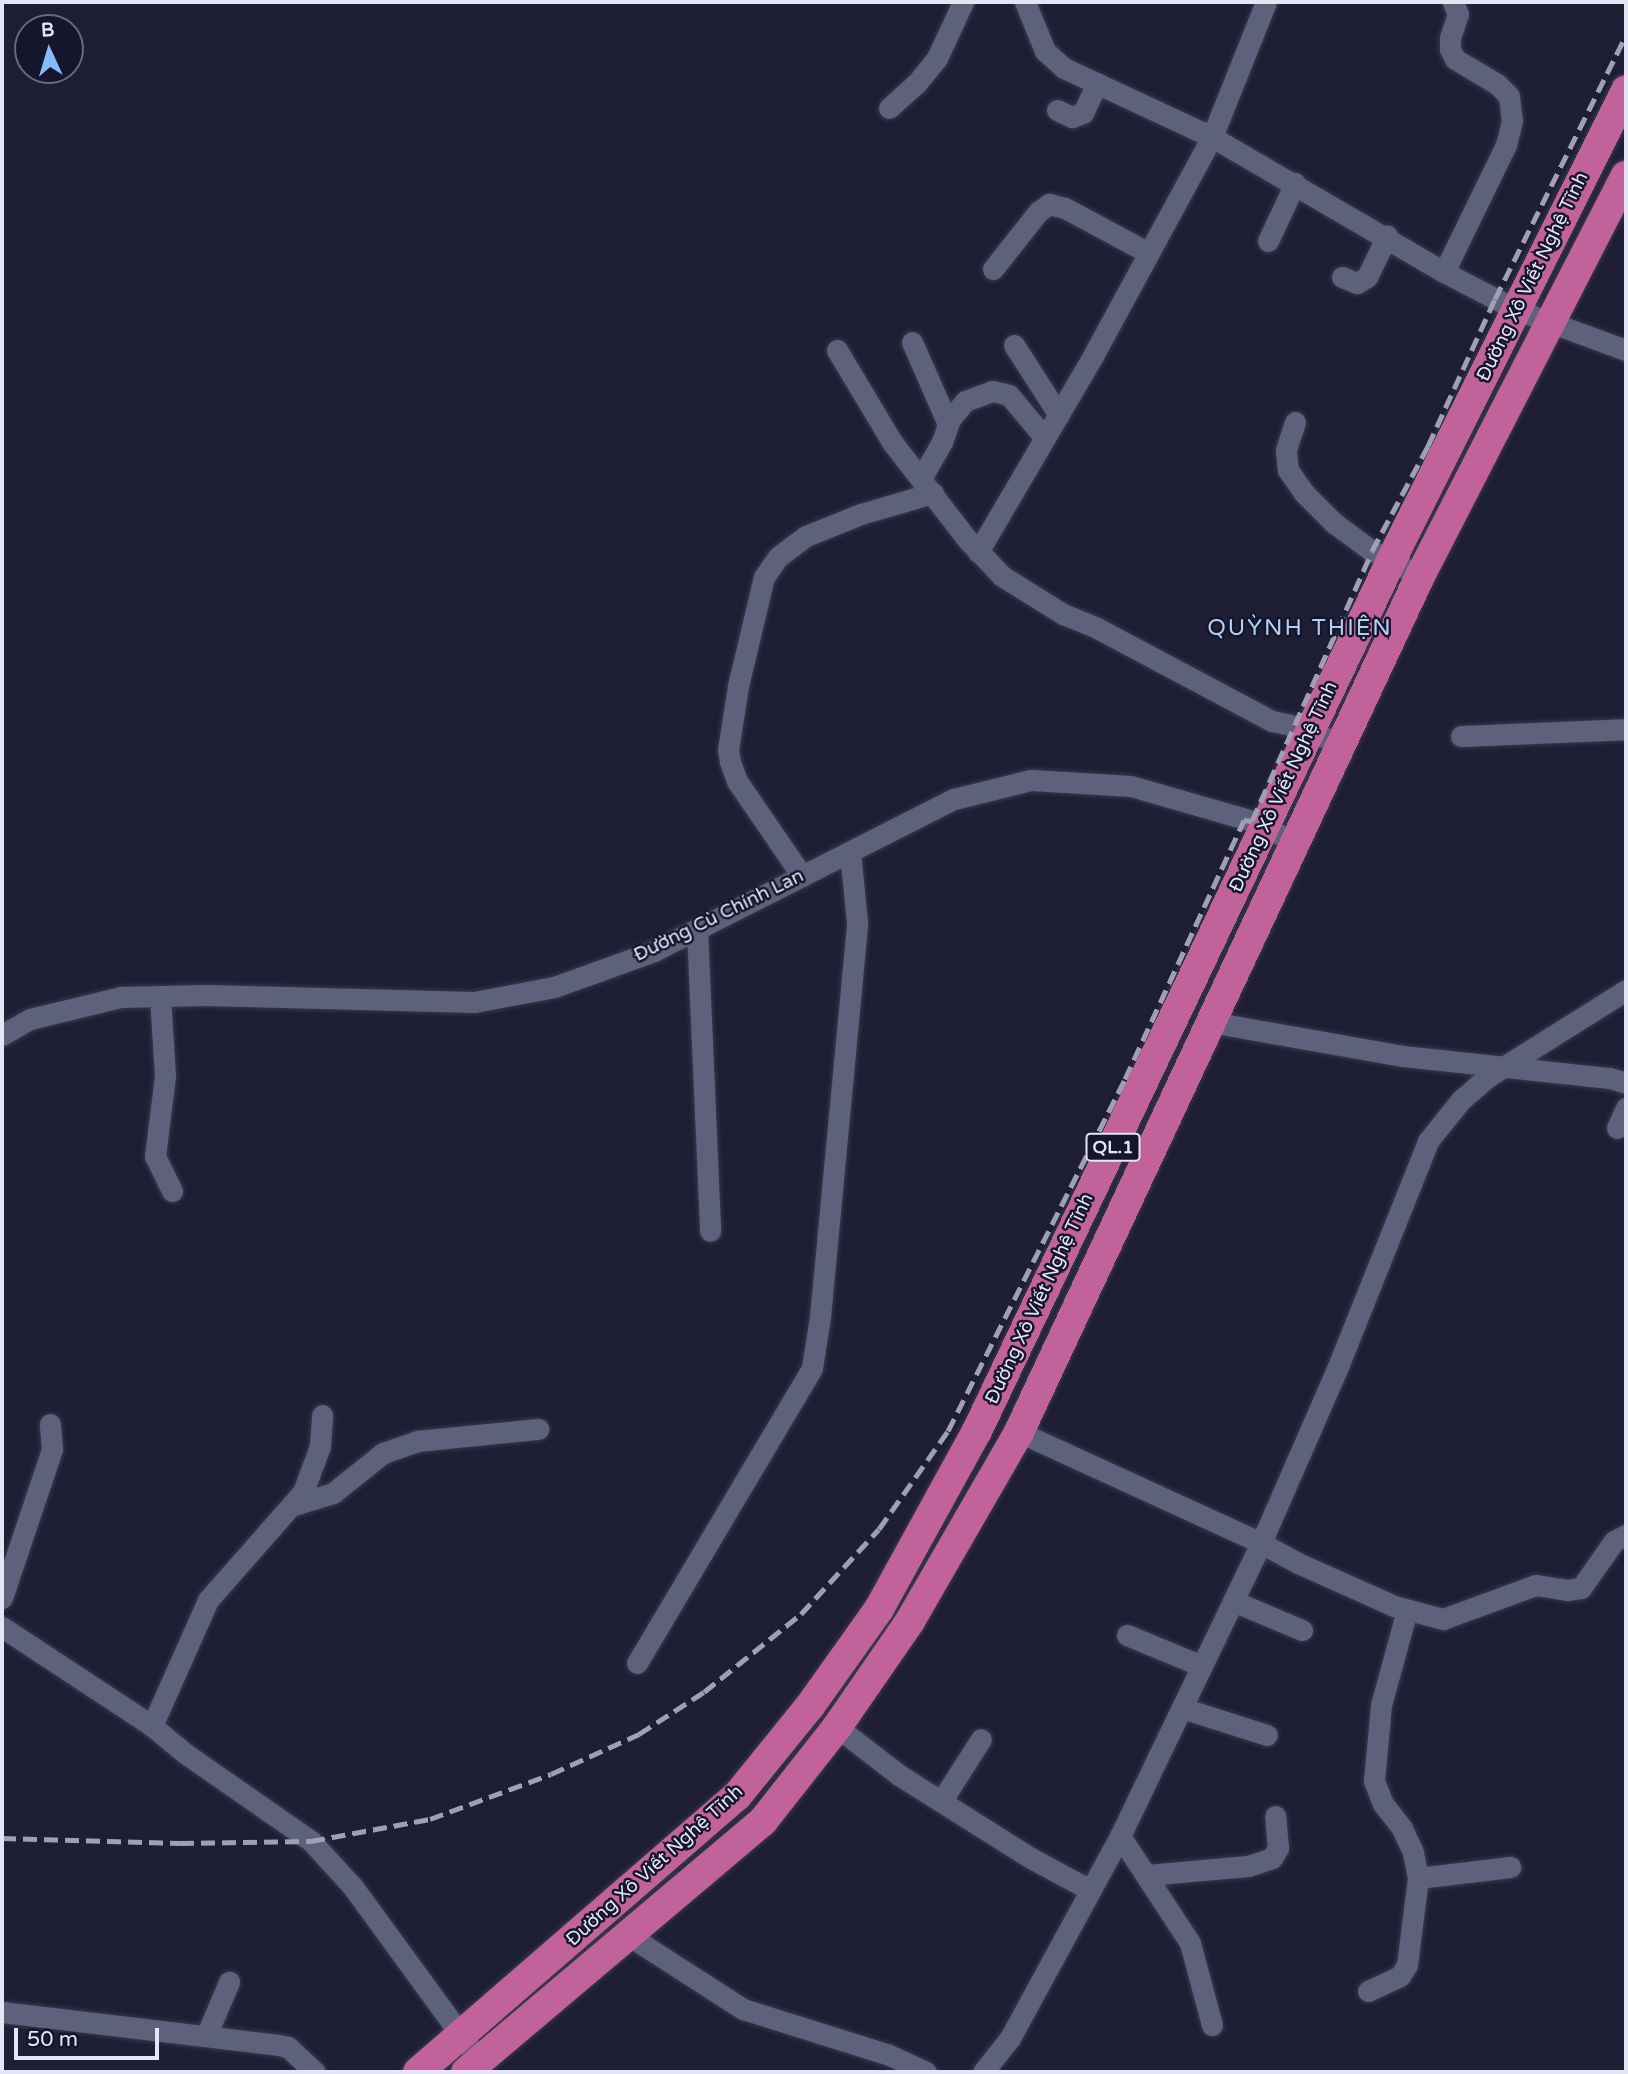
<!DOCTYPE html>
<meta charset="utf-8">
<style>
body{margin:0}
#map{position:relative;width:1628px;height:2074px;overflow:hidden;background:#1e1f35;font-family:"Varela Round",sans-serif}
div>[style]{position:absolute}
.roads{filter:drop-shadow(0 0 2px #38394c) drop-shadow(0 0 2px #38394c)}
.minor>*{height:21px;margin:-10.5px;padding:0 10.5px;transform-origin:10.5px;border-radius:10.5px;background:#5e617b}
.highway>*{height:30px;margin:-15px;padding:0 15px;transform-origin:15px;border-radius:15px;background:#c2629a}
.rail>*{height:5px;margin-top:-2.5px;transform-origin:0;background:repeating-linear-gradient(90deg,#9fa0b2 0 14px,transparent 0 21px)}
span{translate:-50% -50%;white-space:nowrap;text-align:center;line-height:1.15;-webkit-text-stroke:5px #15162b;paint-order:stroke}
.shield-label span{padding:2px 5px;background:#15162b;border:2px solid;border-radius:5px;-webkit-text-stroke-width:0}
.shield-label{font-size:18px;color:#e4e6f6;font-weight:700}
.street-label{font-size:19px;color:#e4e6f6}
.quarter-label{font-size:23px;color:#b1d0f4;letter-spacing:2px}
.frame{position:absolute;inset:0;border:4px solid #e4e6f6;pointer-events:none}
.north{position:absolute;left:14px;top:14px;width:70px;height:70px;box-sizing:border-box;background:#15162b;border:2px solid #68697c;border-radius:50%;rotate:356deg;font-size:19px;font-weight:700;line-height:28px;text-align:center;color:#e4e6f6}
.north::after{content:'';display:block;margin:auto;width:24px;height:32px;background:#83bcfb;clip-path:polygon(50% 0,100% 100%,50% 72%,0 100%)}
.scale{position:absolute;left:14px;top:2028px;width:145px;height:32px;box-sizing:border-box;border:4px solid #e4e6f6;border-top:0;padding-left:9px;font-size:21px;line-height:24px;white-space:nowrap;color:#e4e6f6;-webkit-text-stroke:5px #15162b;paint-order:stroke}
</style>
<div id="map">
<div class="roads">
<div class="minor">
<i style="left:1025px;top:2px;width:53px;rotate:67.8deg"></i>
<i style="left:1045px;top:51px;width:25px;rotate:42deg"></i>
<i style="left:1064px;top:68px;width:163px;rotate:25deg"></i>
<i style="left:1212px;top:137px;width:268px;rotate:30.2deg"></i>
<i style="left:1444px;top:272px;width:82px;rotate:27.5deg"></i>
<i style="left:1517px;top:310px;width:116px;rotate:20.2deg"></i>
<i style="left:889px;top:108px;width:36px;rotate:-42deg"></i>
<i style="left:916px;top:84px;width:33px;rotate:-51deg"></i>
<i style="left:937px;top:58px;width:62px;rotate:-65.1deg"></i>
<i style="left:1057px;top:110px;width:17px;rotate:25deg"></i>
<i style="left:1072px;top:117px;width:12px;rotate:-20deg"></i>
<i style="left:1083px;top:113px;width:33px;rotate:-65deg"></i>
<i style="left:1268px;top:241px;width:64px;rotate:-65deg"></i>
<i style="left:993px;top:269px;width:73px;rotate:-51.7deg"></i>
<i style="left:1038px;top:212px;width:14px;rotate:-36deg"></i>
<i style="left:1049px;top:204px;width:16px;rotate:14deg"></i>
<i style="left:1065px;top:208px;width:95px;rotate:28.2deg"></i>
<i style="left:1444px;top:272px;width:141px;rotate:-64deg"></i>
<i style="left:1506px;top:145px;width:25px;rotate:-76deg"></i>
<i style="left:1512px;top:121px;width:25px;rotate:-97deg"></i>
<i style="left:1509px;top:96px;width:17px;rotate:-135deg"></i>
<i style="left:1497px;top:84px;width:49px;rotate:-149.2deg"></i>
<i style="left:1455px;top:59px;width:11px;rotate:-117deg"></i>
<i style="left:1450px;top:49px;width:11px;rotate:-90deg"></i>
<i style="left:1450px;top:38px;width:25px;rotate:-72deg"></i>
<i style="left:1458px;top:14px;width:13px;rotate:-113deg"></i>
<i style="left:1342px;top:277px;width:16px;rotate:22deg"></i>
<i style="left:1357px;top:283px;width:12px;rotate:-31deg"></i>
<i style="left:1367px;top:277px;width:46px;rotate:-64deg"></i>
<i style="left:912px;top:342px;width:90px;rotate:66.3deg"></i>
<i style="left:1014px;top:345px;width:83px;rotate:57.3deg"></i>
<i style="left:837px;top:350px;width:107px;rotate:59.1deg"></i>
<i style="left:892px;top:442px;width:123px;rotate:52.3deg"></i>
<i style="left:967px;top:539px;width:51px;rotate:46.6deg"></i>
<i style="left:1002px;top:576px;width:72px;rotate:31.9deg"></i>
<i style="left:1063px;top:614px;width:37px;rotate:22deg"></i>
<i style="left:1097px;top:628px;width:198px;rotate:28deg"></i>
<i style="left:1272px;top:721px;width:25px;rotate:12deg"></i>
<i style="left:1296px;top:726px;width:48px;rotate:21.8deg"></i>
<i style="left:1295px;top:422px;width:29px;rotate:108deg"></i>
<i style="left:1286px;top:450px;width:11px;rotate:85deg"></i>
<i style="left:1287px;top:461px;width:9px;rotate:84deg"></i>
<i style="left:1288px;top:470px;width:29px;rotate:55deg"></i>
<i style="left:1305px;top:494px;width:41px;rotate:45deg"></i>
<i style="left:1334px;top:523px;width:47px;rotate:36.4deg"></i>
<i style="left:1372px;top:551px;width:54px;rotate:27.5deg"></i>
<i style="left:922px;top:477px;width:40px;rotate:-60.3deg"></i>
<i style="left:942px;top:442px;width:24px;rotate:-71deg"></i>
<i style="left:950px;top:419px;width:23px;rotate:-50deg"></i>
<i style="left:965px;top:401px;width:29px;rotate:-20deg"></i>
<i style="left:992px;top:391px;width:17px;rotate:13deg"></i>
<i style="left:1009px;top:395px;width:56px;rotate:50.1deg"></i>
<i style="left:978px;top:552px;width:229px;rotate:-59.6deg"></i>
<i style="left:1094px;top:354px;width:247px;rotate:-61.5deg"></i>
<i style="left:1212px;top:137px;width:145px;rotate:-68.2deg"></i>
<i style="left:1461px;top:736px;width:165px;rotate:-2.4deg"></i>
<i style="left:802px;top:876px;width:115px;rotate:-124.4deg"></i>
<i style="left:737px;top:781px;width:20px;rotate:-110deg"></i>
<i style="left:730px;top:762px;width:12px;rotate:-99deg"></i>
<i style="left:728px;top:750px;width:65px;rotate:-81.1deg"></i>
<i style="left:738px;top:686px;width:112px;rotate:-76.6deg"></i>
<i style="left:764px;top:577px;width:24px;rotate:-55deg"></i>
<i style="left:778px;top:557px;width:35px;rotate:-37deg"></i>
<i style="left:806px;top:536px;width:59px;rotate:-21.8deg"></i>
<i style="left:861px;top:514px;width:75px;rotate:-16.3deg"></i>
<i style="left:697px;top:929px;width:302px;rotate:87.5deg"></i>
<i style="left:160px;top:996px;width:80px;rotate:86.4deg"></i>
<i style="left:165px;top:1076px;width:81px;rotate:97.1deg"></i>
<i style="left:155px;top:1156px;width:39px;rotate:64deg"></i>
<i style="left:1210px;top:1022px;width:196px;rotate:10deg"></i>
<i style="left:1403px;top:1056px;width:208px;rotate:6.1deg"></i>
<i style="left:1610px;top:1078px;width:17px;rotate:17deg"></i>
<i style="left:2px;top:1035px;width:32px;rotate:-30deg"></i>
<i style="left:30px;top:1019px;width:94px;rotate:-13.6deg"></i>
<i style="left:121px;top:997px;width:85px;rotate:-1.3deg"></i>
<i style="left:206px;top:995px;width:268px;rotate:1.5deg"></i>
<i style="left:474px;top:1002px;width:81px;rotate:-10.6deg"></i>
<i style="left:554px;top:987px;width:106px;rotate:-19.8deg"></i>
<i style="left:654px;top:951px;width:336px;rotate:-26.9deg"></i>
<i style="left:954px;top:799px;width:79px;rotate:-13.9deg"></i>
<i style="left:1031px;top:780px;width:100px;rotate:3.4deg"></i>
<i style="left:1131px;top:786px;width:126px;rotate:16.1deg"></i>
<i style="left:1252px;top:821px;width:46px;rotate:26deg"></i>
<i style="left:1617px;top:1128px;width:22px;rotate:-66deg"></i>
<i style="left:1019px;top:1432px;width:266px;rotate:24.6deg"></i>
<i style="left:1261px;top:1543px;width:42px;rotate:28.4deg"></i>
<i style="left:1298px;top:1563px;width:105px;rotate:24.1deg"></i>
<i style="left:1394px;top:1606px;width:51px;rotate:14.9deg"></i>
<i style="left:1443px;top:1619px;width:99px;rotate:-20.1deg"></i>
<i style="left:1536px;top:1585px;width:31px;rotate:9deg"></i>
<i style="left:1567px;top:1590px;width:14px;rotate:-8deg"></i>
<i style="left:1581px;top:1588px;width:57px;rotate:-54.9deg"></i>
<i style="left:1614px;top:1541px;width:13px;rotate:-27deg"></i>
<i style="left:294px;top:1505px;width:41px;rotate:-17.1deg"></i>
<i style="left:333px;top:1493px;width:64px;rotate:-38.7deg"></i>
<i style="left:383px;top:1453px;width:36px;rotate:-19deg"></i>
<i style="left:417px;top:1441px;width:122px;rotate:-5.7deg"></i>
<i style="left:2px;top:1598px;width:157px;rotate:-71.4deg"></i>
<i style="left:52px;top:1449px;width:25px;rotate:-95deg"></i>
<i style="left:1233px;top:1601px;width:75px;rotate:22.8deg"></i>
<i style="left:2px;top:1627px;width:180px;rotate:33.4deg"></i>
<i style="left:152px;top:1726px;width:44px;rotate:39.5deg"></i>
<i style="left:186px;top:1754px;width:152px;rotate:34.8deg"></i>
<i style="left:311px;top:1841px;width:62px;rotate:47.6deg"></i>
<i style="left:353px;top:1887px;width:215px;rotate:53.9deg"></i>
<i style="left:1127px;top:1635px;width:81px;rotate:22.5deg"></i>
<i style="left:637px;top:1663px;width:343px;rotate:-59.3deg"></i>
<i style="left:812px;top:1368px;width:52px;rotate:-81.1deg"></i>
<i style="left:820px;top:1317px;width:397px;rotate:-84.6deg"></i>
<i style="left:857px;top:922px;width:70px;rotate:-95.7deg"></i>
<i style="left:1182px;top:1708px;width:89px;rotate:17.6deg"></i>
<i style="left:152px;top:1726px;width:138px;rotate:-66deg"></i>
<i style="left:208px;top:1600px;width:144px;rotate:-48.7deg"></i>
<i style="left:303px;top:1492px;width:49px;rotate:-69.7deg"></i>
<i style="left:320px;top:1446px;width:31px;rotate:-86deg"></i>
<i style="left:837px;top:1727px;width:78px;rotate:37.7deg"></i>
<i style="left:899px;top:1775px;width:154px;rotate:32.2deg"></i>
<i style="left:1029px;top:1857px;width:69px;rotate:28.4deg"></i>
<i style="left:942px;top:1800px;width:72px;rotate:-57.4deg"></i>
<i style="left:1120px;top:1836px;width:128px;rotate:56.8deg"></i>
<i style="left:1190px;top:1943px;width:85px;rotate:75deg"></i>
<i style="left:1147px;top:1875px;width:101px;rotate:-5.1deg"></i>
<i style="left:1248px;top:1866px;width:25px;rotate:-18deg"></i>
<i style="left:1272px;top:1858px;width:12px;rotate:-59deg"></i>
<i style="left:1278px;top:1848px;width:32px;rotate:-95deg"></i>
<i style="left:1418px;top:1878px;width:93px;rotate:-6.8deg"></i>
<i style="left:628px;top:1935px;width:137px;rotate:32.8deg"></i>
<i style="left:743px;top:2009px;width:151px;rotate:17.4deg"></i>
<i style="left:887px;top:2054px;width:43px;rotate:24.8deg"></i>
<i style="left:1368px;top:1991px;width:35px;rotate:-25deg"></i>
<i style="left:1400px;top:1976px;width:13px;rotate:-58deg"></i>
<i style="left:1407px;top:1965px;width:88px;rotate:-82.8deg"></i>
<i style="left:1418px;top:1878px;width:26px;rotate:-101deg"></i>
<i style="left:1413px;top:1852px;width:26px;rotate:-115deg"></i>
<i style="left:1402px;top:1828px;width:31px;rotate:-128deg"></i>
<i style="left:1383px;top:1804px;width:25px;rotate:-111deg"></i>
<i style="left:1374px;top:1781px;width:76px;rotate:-84.7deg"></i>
<i style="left:1381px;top:1705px;width:98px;rotate:-74.7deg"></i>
<i style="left:2px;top:2012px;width:278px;rotate:6.8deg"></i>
<i style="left:278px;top:2045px;width:10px;rotate:11deg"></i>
<i style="left:288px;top:2047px;width:37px;rotate:43deg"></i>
<i style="left:206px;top:2036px;width:59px;rotate:-66.9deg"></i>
<i style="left:983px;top:2072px;width:43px;rotate:-51.5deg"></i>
<i style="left:1010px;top:2038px;width:230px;rotate:-61.4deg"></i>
<i style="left:1120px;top:1836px;width:325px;rotate:-64.3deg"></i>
<i style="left:1261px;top:1543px;width:190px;rotate:-66.4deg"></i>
<i style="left:1337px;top:1369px;width:245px;rotate:-68.2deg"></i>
<i style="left:1428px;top:1141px;width:53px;rotate:-51.2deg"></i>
<i style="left:1461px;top:1100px;width:37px;rotate:-41deg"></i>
<i style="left:1489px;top:1076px;width:162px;rotate:-32.1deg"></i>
</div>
<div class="highway">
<i style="left:418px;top:2072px;width:422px;rotate:-40.9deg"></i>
<i style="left:737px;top:1796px;width:116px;rotate:-51deg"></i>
<i style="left:810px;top:1706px;width:119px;rotate:-54.6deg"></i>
<i style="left:879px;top:1609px;width:203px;rotate:-61.2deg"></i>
<i style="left:977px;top:1431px;width:963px;rotate:-64.55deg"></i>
<i style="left:1391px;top:561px;width:526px;rotate:-63.48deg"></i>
<i style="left:466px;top:2072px;width:389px;rotate:-40.2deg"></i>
<i style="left:763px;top:1821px;width:120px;rotate:-51.8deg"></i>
<i style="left:837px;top:1727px;width:129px;rotate:-55.4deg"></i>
<i style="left:910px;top:1621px;width:218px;rotate:-60deg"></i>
<i style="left:1019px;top:1432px;width:945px;rotate:-64.9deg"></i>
<i style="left:1420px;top:576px;width:450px;rotate:-62.8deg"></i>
</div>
</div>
<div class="rail">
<i style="left:2px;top:1838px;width:178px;rotate:1.6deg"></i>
<i style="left:180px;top:1843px;width:131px;rotate:-0.9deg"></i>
<i style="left:311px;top:1841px;width:121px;rotate:-10.5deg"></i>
<i style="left:430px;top:1819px;width:129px;rotate:-20.4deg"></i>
<i style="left:551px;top:1774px;width:97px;rotate:-24.4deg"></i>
<i style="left:639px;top:1734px;width:77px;rotate:-32.9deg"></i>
<i style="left:704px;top:1692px;width:124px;rotate:-38.8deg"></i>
<i style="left:801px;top:1614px;width:115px;rotate:-47.5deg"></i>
<i style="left:879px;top:1529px;width:120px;rotate:-54.9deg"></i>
<i style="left:948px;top:1431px;width:394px;rotate:-63.3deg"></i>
<i style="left:1125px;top:1079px;width:285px;rotate:-65.3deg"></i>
<i style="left:1244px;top:820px;width:8px;rotate:7deg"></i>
<i style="left:1252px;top:821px;width:295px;rotate:-66deg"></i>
<i style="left:1372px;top:551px;width:119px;rotate:-61.9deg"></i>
<i style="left:1428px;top:446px;width:162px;rotate:-65.5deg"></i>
<i style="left:1495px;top:299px;width:295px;rotate:-63.6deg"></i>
</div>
<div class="shield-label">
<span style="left:1113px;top:1147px">QL.1</span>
</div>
<div class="street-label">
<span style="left:1533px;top:277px;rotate:-64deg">Đường Xô Viết Nghệ Tĩnh</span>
<span style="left:1284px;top:787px;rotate:-65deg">Đường Xô Viết Nghệ Tĩnh</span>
<span style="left:719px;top:916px;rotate:-26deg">Đường Cù Chính Lan</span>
<span style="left:1040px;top:1299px;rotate:-65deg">Đường Xô Viết Nghệ Tĩnh</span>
<span style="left:655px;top:1866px;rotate:-42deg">Đường Xô Viết Nghệ Tĩnh</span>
</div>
<div class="quarter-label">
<span style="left:1300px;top:628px">QUỲNH THIỆN</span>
</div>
<div class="frame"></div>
<div class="north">B</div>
<div class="scale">50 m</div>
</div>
